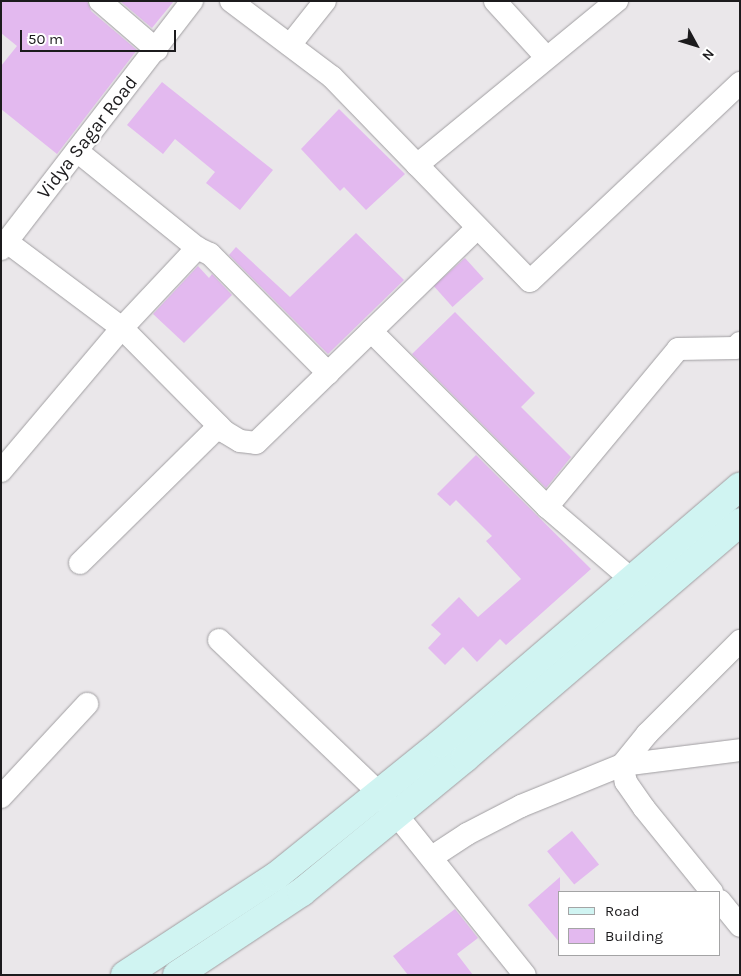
<!DOCTYPE html>
<style>
body{margin:0}
#map{position:relative;width:741px;height:976px;overflow:hidden;background:#eae7ea;font-family:Karla,sans-serif}
div>[style]{position:absolute}
.building>*{inset:0;background:#e3b9ef;transform-origin:0 0}
.roads{filter:drop-shadow(0 0 1px #a09ea1) drop-shadow(0 0 1px #a09ea1)}
.street>*{height:22px;margin:-11px;padding:0 11px;transform-origin:11px;border-radius:11px;background:#fff}
.secondary>*{height:28px;margin:-14px;padding:0 14px;transform-origin:14px;border-radius:14px;background:#d0f4f2}
span{translate:-50% -50%;white-space:nowrap;text-align:center;line-height:1.15;-webkit-text-stroke:4px #fff;paint-order:stroke}
.street-label{font-size:19px;color:#1c1b1d}
.frame{position:absolute;inset:0;border:2px solid #1c1b1d;pointer-events:none}
.legend{position:absolute;left:558px;top:891px;width:162px;height:65px;box-sizing:border-box;background:#fff;border:1px solid #a4a4a5;margin:0;padding:6px 9px;list-style:none;font-size:15px;color:#1c1b1d}
.legend li{display:flex;align-items:center;gap:10px;height:25px}
.legend b{width:25px;border:1px solid #a4a4a5}
.north{position:absolute;left:671px;top:20px;width:50px;height:50px;-webkit-text-stroke:4px #fff;paint-order:stroke;rotate:129deg;font-size:14px;font-weight:700;line-height:20px;text-align:center;color:#1c1b1d}
.north::after{content:'';display:block;margin:auto;width:18px;height:22px;background:#1c1b1d;clip-path:polygon(50% 0,100% 100%,50% 72%,0 100%)}
.scale{position:absolute;left:20px;top:30px;width:156px;height:22px;box-sizing:border-box;border:2px solid #1c1b1d;border-top:0;padding-left:6px;font-size:15px;line-height:18px;white-space:nowrap;color:#1c1b1d;-webkit-text-stroke:4px #fff;paint-order:stroke}
</style>
<div id="map">
<div class="building">
<i style="clip-path:polygon(1px 1px,87px 1px,91px 11px,137px 50px,57px 154px,1px 109px,1px 66px,17px 46px,1px 33px)"></i>
<i style="clip-path:polygon(120px 1px,174px 1px,152px 28px)"></i>
<i style="clip-path:polygon(162px 82px,273px 170px,240px 210px,206px 183px,215px 172px,175px 139px,163px 154px,127px 125px)"></i>
<i style="clip-path:polygon(339px 109px,405px 174px,366px 210px,344px 187px,340px 191px,301px 149px)"></i>
<i style="clip-path:polygon(356px 233px,404px 280px,328px 354px,229px 255px,236px 247px,290px 297px)"></i>
<i style="left:465px;top:258px;width:28px;height:42px;rotate:48deg"></i>
<i style="clip-path:polygon(198px 266px,209px 278px,212px 274px,232px 295px,184px 343px,153px 314px)"></i>
<i style="clip-path:polygon(455px 312px,535px 393px,521px 407px,571px 457px,546px 488px,412px 354px)"></i>
<i style="clip-path:polygon(476px 455px,591px 569px,506px 645px,500px 639px,477px 662px,463px 647px,445px 665px,428px 648px,441px 634px,431px 625px,459px 597px,478px 617px,521px 579px,486px 541px,492px 536px,456px 500px,450px 506px,437px 494px)"></i>
<i style="left:572px;top:831px;width:43px;height:32px;rotate:51deg"></i>
<i style="clip-path:polygon(560px 877px,560px 943px,528px 905px)"></i>
<i style="clip-path:polygon(455px 909px,478px 938px,457px 954px,473px 975px,408px 975px,393px 956px)"></i>
</div>
<div class="roads">
<div class="street">
<i style="left:100px;top:1px;width:75px;rotate:40.7deg"></i>
<i style="left:231px;top:1px;width:126px;rotate:37deg"></i>
<i style="left:332px;top:77px;width:284px;rotate:45.9deg"></i>
<i style="left:530px;top:281px;width:289px;rotate:-43.3deg"></i>
<i style="left:495px;top:1px;width:76px;rotate:47.7deg"></i>
<i style="left:290px;top:45px;width:56px;rotate:-51.5deg"></i>
<i style="left:77px;top:151px;width:154px;rotate:38.9deg"></i>
<i style="left:197px;top:248px;width:14px;rotate:25deg"></i>
<i style="left:210px;top:254px;width:168px;rotate:45.2deg"></i>
<i style="left:417px;top:165px;width:259px;rotate:-39.4deg"></i>
<i style="left:7px;top:242px;width:144px;rotate:36.8deg"></i>
<i style="left:122px;top:328px;width:146px;rotate:45.3deg"></i>
<i style="left:225px;top:432px;width:17px;rotate:31deg"></i>
<i style="left:240px;top:441px;width:16px;rotate:7deg"></i>
<i style="left:256px;top:443px;width:308px;rotate:-44.2deg"></i>
<i style="left:1px;top:249px;width:313px;rotate:-52.4deg"></i>
<i style="left:371px;top:331px;width:249px;rotate:45deg"></i>
<i style="left:547px;top:507px;width:129px;rotate:40.6deg"></i>
<i style="left:1px;top:471px;width:187px;rotate:-49.8deg"></i>
<i style="left:122px;top:328px;width:110px;rotate:-46.8deg"></i>
<i style="left:547px;top:507px;width:205px;rotate:-50.3deg"></i>
<i style="left:678px;top:349px;width:57px;rotate:-1deg"></i>
<i style="left:735px;top:348px;width:7px;rotate:-45deg"></i>
<i style="left:80px;top:563px;width:195px;rotate:-44.6deg"></i>
<i style="left:219px;top:640px;width:221px;rotate:43.7deg"></i>
<i style="left:379px;top:793px;width:233px;rotate:51.3deg"></i>
<i style="left:1px;top:797px;width:127px;rotate:-47.2deg"></i>
<i style="left:432px;top:857px;width:42px;rotate:-33.3deg"></i>
<i style="left:467px;top:834px;width:61px;rotate:-27.4deg"></i>
<i style="left:521px;top:806px;width:109px;rotate:-22.1deg"></i>
<i style="left:622px;top:765px;width:119px;rotate:-7.2deg"></i>
<i style="left:712px;top:892px;width:108px;rotate:-129deg"></i>
<i style="left:644px;top:808px;width:32px;rotate:-125deg"></i>
<i style="left:626px;top:782px;width:17px;rotate:-103deg"></i>
<i style="left:622px;top:765px;width:40px;rotate:-51deg"></i>
<i style="left:647px;top:734px;width:132px;rotate:-45deg"></i>
<i style="left:720px;top:901px;width:32px;rotate:51deg"></i>
</div>
<div class="secondary">
<i style="left:125px;top:975px;width:179px;rotate:-33.2deg"></i>
<i style="left:275px;top:877px;width:213px;rotate:-38.9deg"></i>
<i style="left:441px;top:743px;width:394px;rotate:-40.6deg"></i>
<i style="left:177px;top:975px;width:150px;rotate:-33.6deg"></i>
<i style="left:302px;top:892px;width:211px;rotate:-39.4deg"></i>
<i style="left:465px;top:758px;width:362px;rotate:-40.6deg"></i>
</div>
</div>
<div class="street-label">
<span style="left:88px;top:138px;rotate:-52deg">Vidya Sagar Road</span>
</div>
<div class="frame"></div>
<ul class="legend">
<li><b style="height:6px;background:#d0f4f2"></b>Road</li>
<li><b style="height:14px;background:#e3b9ef"></b>Building</li>
</ul>
<div class="north">N</div>
<div class="scale">50 m</div>
</div>
